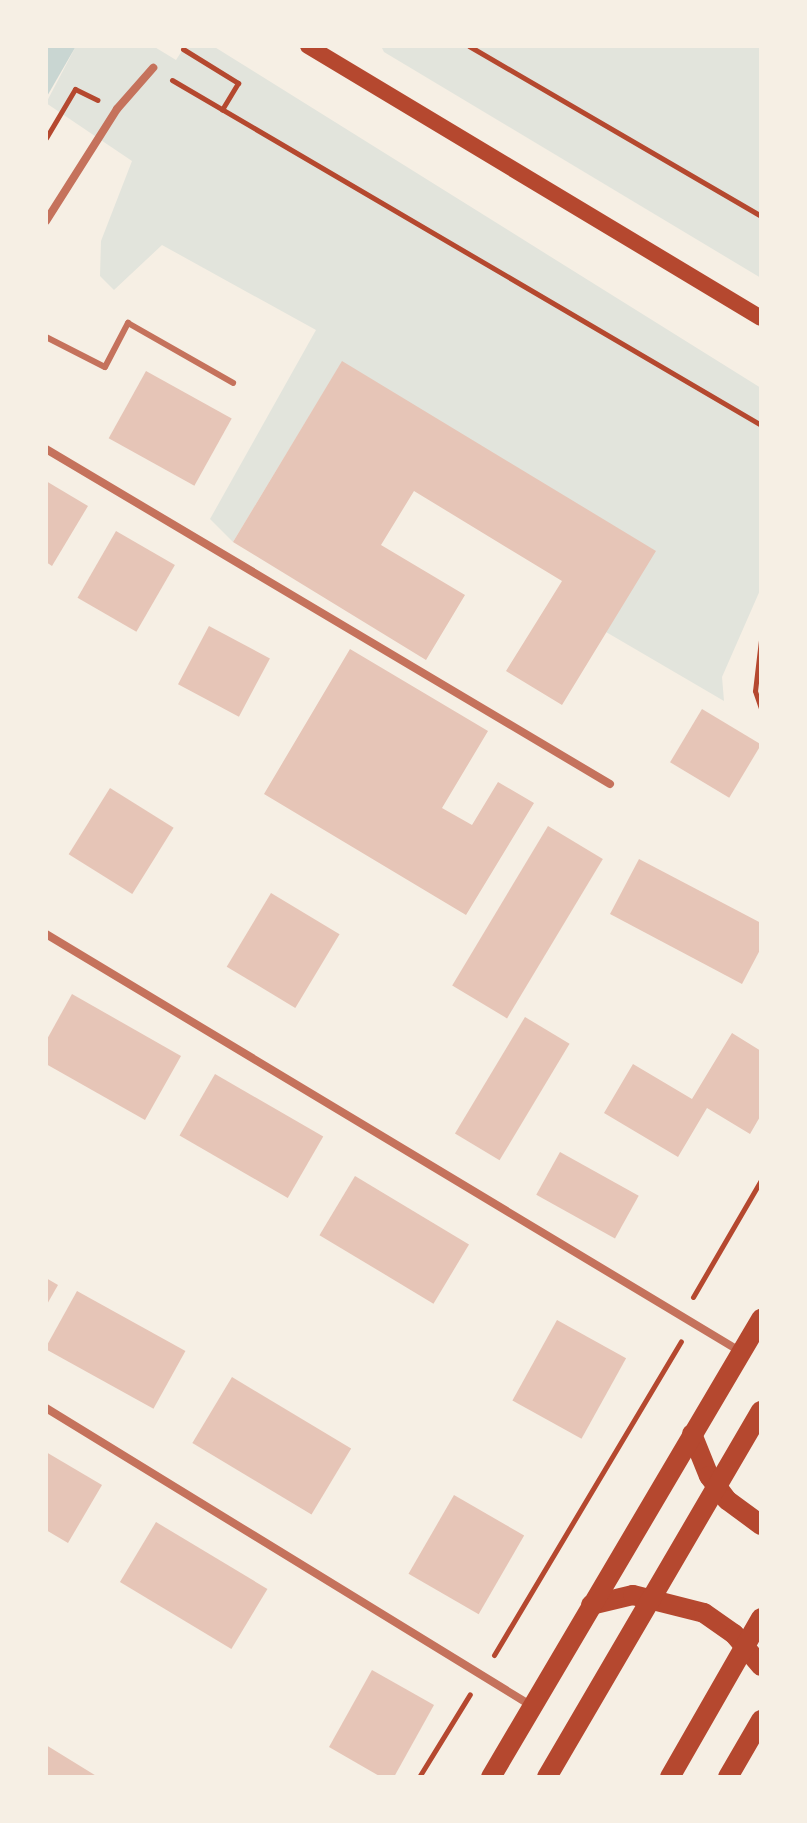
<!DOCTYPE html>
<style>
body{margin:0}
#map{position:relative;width:807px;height:1823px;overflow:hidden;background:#f6efe4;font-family:Overpass,sans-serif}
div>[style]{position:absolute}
.green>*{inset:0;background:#e2e4dc}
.water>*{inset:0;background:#c9d6d2}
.building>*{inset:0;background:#e6c5b7;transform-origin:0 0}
.path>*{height:5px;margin:-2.5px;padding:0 2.5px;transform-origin:2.5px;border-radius:2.5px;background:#b5482f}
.service>*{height:6px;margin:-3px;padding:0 3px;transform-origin:3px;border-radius:3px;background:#c5725c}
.minor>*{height:8px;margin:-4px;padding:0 4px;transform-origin:4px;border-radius:4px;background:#c5725c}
.secondary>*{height:16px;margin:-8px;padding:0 8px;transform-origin:8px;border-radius:8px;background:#b5482f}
.primary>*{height:20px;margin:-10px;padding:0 10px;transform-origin:10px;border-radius:10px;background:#b5482f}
span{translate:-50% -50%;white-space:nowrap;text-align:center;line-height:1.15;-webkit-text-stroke:8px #f6efe4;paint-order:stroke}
.frame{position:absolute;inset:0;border:48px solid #f6efe4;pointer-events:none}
</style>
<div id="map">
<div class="green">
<i style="clip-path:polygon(76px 46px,153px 46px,176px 60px,185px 46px,213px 46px,761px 388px,761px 588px,722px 677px,724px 701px,606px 632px,655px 551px,342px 362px,233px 542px,210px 519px,316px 330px,162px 245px,114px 290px,100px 276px,101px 241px,132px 161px,46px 103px)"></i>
<i style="clip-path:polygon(381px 46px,761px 46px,761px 278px,384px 52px)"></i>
</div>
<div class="water">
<i style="clip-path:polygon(46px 46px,76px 46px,46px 98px)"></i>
</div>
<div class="building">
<i style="clip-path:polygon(342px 361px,656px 551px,562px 705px,506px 671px,562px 581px,414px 491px,381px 545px,465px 595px,426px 660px,233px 542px)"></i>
<i style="left:146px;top:371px;width:98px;height:77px;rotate:29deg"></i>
<i style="clip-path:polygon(46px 481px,88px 506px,52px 566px,46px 562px)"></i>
<i style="left:116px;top:531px;width:68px;height:77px;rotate:30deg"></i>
<i style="left:209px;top:626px;width:69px;height:66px;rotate:28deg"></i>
<i style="clip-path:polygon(350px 649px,488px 731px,442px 808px,472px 825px,498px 782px,534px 803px,466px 915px,264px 794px)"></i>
<i style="left:702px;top:709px;width:69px;height:62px;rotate:31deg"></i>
<i style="left:110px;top:788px;width:75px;height:78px;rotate:32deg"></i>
<i style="left:548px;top:826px;width:64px;height:186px;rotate:31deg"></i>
<i style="clip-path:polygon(639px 859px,761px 923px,761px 948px,742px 984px,610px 914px)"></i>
<i style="left:271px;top:893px;width:80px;height:86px;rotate:31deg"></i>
<i style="clip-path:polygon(72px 994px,181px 1056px,145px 1120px,46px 1064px,46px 1041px)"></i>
<i style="left:525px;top:1017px;width:52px;height:136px;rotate:31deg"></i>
<i style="clip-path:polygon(732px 1033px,761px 1051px,761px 1115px,750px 1134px,707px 1108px,678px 1157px,604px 1113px,633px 1064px,692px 1099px)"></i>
<i style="left:215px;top:1074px;width:125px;height:71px;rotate:30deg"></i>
<i style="left:560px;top:1152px;width:90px;height:49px;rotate:29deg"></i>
<i style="left:355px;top:1176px;width:133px;height:69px;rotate:31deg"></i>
<i style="clip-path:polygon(46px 1278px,58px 1285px,46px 1306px)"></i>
<i style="left:77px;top:1291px;width:124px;height:66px;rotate:29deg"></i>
<i style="left:557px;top:1320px;width:79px;height:92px;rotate:29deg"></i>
<i style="left:232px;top:1377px;width:139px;height:77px;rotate:31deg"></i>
<i style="clip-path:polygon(46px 1452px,102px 1485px,68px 1543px,46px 1530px)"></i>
<i style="left:454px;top:1495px;width:81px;height:91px;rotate:30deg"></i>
<i style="left:156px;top:1522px;width:130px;height:70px;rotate:31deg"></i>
<i style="clip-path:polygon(372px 1670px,434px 1705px,394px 1777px,381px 1777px,329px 1747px)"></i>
<i style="clip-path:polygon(46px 1745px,98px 1777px,46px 1777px)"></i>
</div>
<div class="path">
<i style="left:469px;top:46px;width:338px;rotate:30.2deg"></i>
<i style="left:183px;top:49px;width:65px;rotate:31.7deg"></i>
<i style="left:238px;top:83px;width:31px;rotate:121deg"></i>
<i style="left:172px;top:80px;width:683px;rotate:30.36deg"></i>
<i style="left:46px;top:138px;width:57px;rotate:-59.4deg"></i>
<i style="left:75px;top:89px;width:25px;rotate:26deg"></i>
<i style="left:761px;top:640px;width:51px;rotate:96.7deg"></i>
<i style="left:755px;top:691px;width:18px;rotate:71deg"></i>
<i style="left:693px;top:1297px;width:135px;rotate:-59.8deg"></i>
<i style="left:494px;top:1655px;width:365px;rotate:-59.2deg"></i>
<i style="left:419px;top:1777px;width:97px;rotate:-58.4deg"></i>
</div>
<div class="service">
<i style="left:46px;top:337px;width:66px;rotate:27deg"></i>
<i style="left:105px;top:367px;width:50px;rotate:-62.4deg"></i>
<i style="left:128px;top:323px;width:121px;rotate:29.7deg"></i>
</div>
<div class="minor">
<i style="left:46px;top:221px;width:133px;rotate:-57.6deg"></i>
<i style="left:117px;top:109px;width:55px;rotate:-48.7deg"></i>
<i style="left:46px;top:449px;width:656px;rotate:30.71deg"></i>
<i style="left:46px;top:934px;width:811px;rotate:31.02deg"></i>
<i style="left:46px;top:1408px;width:570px;rotate:31.52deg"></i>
</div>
<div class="secondary">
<i style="left:308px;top:46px;width:528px;rotate:30.98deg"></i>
</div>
<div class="primary">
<i style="left:692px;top:1434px;width:45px;rotate:68deg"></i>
<i style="left:709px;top:1476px;width:30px;rotate:53deg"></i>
<i style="left:727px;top:1500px;width:42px;rotate:36.3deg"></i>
<i style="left:591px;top:1605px;width:43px;rotate:-13.4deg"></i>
<i style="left:633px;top:1595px;width:73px;rotate:14.2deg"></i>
<i style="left:704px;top:1613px;width:37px;rotate:35deg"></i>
<i style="left:734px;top:1634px;width:42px;rotate:49.8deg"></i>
<i style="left:491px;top:1777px;width:532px;rotate:-59.48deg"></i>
<i style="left:547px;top:1777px;width:424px;rotate:-59.7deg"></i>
<i style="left:670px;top:1777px;width:183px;rotate:-60.2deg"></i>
<i style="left:728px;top:1777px;width:66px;rotate:-59.9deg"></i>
</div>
<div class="frame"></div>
</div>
